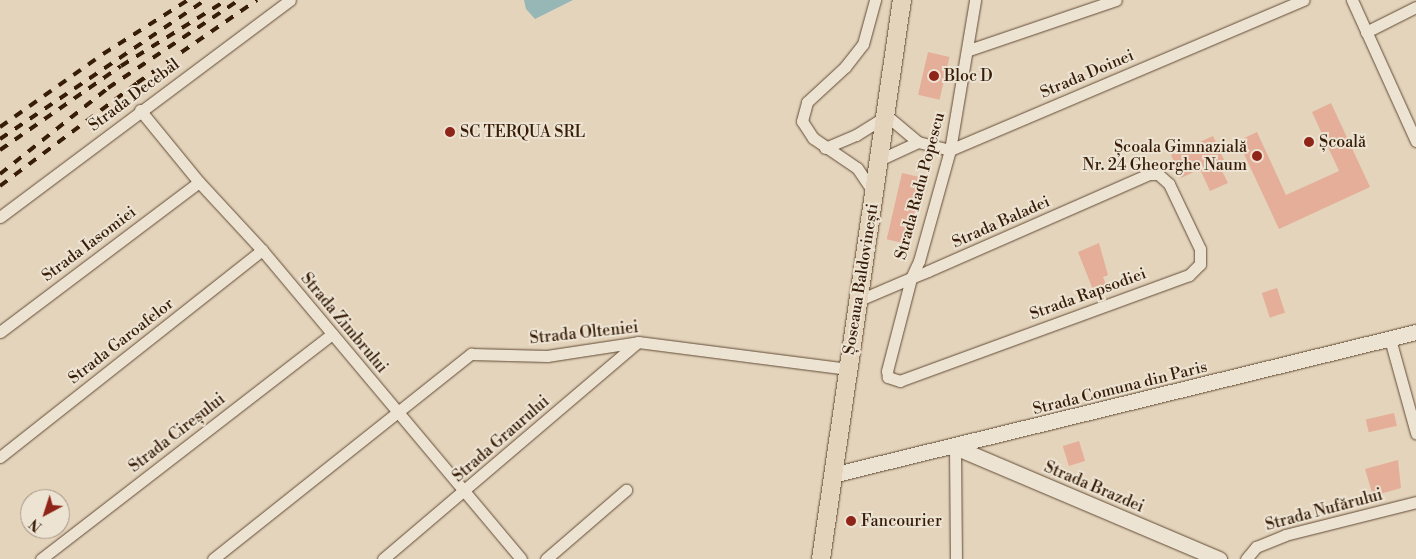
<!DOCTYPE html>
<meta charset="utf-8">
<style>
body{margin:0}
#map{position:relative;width:1416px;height:559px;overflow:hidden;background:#e4d4bc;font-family:"Libre Bodoni",serif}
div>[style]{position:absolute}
.water>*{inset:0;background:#97b7b7}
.building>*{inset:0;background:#e4ae98;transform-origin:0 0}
.roads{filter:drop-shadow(0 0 1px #624b34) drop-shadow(0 0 1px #624b34)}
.street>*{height:11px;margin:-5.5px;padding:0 5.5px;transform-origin:5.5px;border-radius:5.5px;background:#ede3d3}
.secondary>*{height:15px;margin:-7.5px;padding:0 7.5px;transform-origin:7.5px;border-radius:7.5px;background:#ede3d3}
.primary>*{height:18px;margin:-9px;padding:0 9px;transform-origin:9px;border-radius:9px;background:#e4d4bc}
.rail>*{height:4px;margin-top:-2px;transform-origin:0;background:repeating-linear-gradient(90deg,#371d07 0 9px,transparent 0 18px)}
.dots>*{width:14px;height:14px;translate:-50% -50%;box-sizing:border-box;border:2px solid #ede3d3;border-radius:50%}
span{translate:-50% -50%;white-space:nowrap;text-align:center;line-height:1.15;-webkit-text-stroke:4px #ede3d3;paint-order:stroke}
.street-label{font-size:16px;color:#371d07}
.poi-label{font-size:16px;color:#371d07}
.left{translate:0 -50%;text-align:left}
.right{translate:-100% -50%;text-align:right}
.north{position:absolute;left:20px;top:489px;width:50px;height:50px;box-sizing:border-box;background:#ede3d3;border:1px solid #a49481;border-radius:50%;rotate:220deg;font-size:14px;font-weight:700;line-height:20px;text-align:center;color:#371d07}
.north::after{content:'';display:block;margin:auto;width:18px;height:22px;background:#8f2418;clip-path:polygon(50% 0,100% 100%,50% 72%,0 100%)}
</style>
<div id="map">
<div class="water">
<i style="clip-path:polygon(524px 0,573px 0,535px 19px,526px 9px)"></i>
</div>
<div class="building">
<i style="left:928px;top:52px;width:22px;height:44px;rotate:13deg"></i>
<i style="clip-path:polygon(1331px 103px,1370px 187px,1279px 229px,1238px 141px,1257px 132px,1286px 195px,1339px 171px,1312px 112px)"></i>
<i style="clip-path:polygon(1213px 136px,1225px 162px,1219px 165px,1228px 183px,1210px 191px,1200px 169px,1181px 178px,1171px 155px)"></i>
<i style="left:902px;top:173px;width:22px;height:68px;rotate:13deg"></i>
<i style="clip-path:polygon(1099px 243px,1108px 275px,1103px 277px,1107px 287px,1094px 292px,1078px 252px)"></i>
<i style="left:1277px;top:288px;width:26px;height:16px;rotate:72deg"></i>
<i style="left:1394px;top:413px;width:13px;height:29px;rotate:77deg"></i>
<i style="left:1079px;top:441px;width:21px;height:17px;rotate:73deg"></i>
<i style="clip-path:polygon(1398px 460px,1401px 488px,1373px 496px,1365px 469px)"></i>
</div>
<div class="roads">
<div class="street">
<i style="left:1352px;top:0;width:155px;rotate:65.6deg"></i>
<i style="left:1366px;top:32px;width:56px;rotate:-26.6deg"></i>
<i style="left:969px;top:50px;width:155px;rotate:-18.8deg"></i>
<i style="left:140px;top:110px;width:93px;rotate:50.7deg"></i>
<i style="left:199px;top:182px;width:93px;rotate:47.2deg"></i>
<i style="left:262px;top:250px;width:403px;rotate:50deg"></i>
<i style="left:825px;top:148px;width:34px;rotate:-23deg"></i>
<i style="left:856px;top:135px;width:36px;rotate:-32deg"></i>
<i style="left:887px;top:116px;width:40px;rotate:40deg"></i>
<i style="left:918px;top:142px;width:33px;rotate:14deg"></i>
<i style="left:950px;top:150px;width:384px;rotate:-23deg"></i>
<i style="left:879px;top:160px;width:43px;rotate:-24.8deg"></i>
<i style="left:874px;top:193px;width:30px;rotate:-124deg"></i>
<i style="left:857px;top:168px;width:53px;rotate:-145.7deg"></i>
<i style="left:813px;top:138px;width:20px;rotate:-123deg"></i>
<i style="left:802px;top:121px;width:20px;rotate:-75deg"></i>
<i style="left:807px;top:102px;width:52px;rotate:-42.6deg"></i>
<i style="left:845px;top:67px;width:29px;rotate:-52deg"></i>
<i style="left:863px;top:44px;width:46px;rotate:-74.7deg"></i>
<i style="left:0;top:217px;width:362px;rotate:-36.8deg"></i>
<i style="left:857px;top:301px;width:59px;rotate:-23.1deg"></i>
<i style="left:911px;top:278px;width:18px;rotate:-22deg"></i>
<i style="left:928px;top:271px;width:241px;rotate:-23.7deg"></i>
<i style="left:1149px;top:174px;width:9px"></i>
<i style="left:1158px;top:174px;width:15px;rotate:42deg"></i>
<i style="left:1169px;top:184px;width:72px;rotate:64.5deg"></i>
<i style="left:1200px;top:249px;width:15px;rotate:90deg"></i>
<i style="left:1200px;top:264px;width:16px;rotate:135deg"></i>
<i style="left:1189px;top:275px;width:308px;rotate:159.9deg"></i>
<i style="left:900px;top:381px;width:13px;rotate:-162deg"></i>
<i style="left:888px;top:377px;width:6px;rotate:-99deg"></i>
<i style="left:887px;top:371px;width:96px;rotate:-75.5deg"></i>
<i style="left:911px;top:278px;width:19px;rotate:-65deg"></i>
<i style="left:919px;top:261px;width:115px;rotate:-74.4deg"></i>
<i style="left:950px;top:150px;width:152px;rotate:-80.5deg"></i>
<i style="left:0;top:332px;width:249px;rotate:-37deg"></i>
<i style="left:1390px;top:339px;width:98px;rotate:74.5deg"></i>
<i style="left:955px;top:447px;width:112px;rotate:89.5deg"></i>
<i style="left:0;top:457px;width:334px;rotate:-38.3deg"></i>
<i style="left:41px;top:559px;width:368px;rotate:-37.7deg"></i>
<i style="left:213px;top:559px;width:330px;rotate:-38.5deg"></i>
<i style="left:471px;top:354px;width:76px;rotate:1.5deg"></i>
<i style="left:547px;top:356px;width:92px;rotate:-8.7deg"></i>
<i style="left:638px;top:342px;width:212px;rotate:7.3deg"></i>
<i style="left:383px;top:559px;width:335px;rotate:-40.4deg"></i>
<i style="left:546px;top:559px;width:106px;rotate:-40.8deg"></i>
<i style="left:1246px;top:559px;width:16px;rotate:-50deg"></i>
<i style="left:1256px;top:547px;width:31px;rotate:-22deg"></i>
<i style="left:1285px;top:535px;width:135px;rotate:-14.1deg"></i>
</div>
<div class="secondary">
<i style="left:955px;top:447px;width:287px;rotate:23deg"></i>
<i style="left:832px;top:475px;width:601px;rotate:-13.76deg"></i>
</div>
<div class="primary">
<i style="left:821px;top:559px;width:565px;rotate:-81.76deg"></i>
</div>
</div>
<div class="rail">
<i style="left:0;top:127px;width:126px;rotate:-35.3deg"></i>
<i style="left:103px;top:54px;width:101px;rotate:-32.4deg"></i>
<i style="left:0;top:139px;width:248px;rotate:-34.1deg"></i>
<i style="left:0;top:150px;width:147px;rotate:-34.8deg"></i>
<i style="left:121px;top:66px;width:123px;rotate:-32deg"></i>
<i style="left:0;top:174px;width:138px;rotate:-38.5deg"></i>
<i style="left:108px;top:88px;width:158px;rotate:-33.9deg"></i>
<i style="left:0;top:186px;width:171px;rotate:-36.9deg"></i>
<i style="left:137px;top:83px;width:146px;rotate:-34.7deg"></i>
</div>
<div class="dots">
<i style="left:934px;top:76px;background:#8f2418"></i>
<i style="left:450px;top:132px;background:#8f2418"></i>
<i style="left:1309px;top:142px;background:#8f2418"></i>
<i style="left:1257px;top:156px;background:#8f2418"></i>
<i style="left:851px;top:521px;background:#8f2418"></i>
</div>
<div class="street-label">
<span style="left:1087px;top:74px;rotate:-23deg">Strada Doinei</span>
<span style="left:134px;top:95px;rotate:-37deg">Strada Decebal</span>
<span style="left:920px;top:186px;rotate:-75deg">Strada Radu Popescu</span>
<span style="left:1001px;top:222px;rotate:-24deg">Strada Baladei</span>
<span style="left:89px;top:244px;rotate:-37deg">Strada Iasomiei</span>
<span style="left:861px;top:279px;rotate:-81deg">Șoseaua Baldovinești</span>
<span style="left:1088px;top:294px;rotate:-20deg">Strada Rapsodiei</span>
<span style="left:344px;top:323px;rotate:50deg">Strada Zimbrului</span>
<span style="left:584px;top:333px;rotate:-6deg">Strada Olteniei</span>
<span style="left:121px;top:341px;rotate:-38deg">Strada Garoafelor</span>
<span style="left:1120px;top:388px;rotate:-14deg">Strada Comuna din Paris</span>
<span style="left:177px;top:433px;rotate:-38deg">Strada Cireșului</span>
<span style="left:501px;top:439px;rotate:-41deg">Strada Graurului</span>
<span style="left:1094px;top:487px;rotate:23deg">Strada Brazdei</span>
<span style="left:1324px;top:510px;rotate:-15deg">Strada Nufărului</span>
</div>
<div class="poi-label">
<span class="left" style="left:944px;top:76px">Bloc D</span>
<span class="left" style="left:460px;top:132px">SC TERQUA SRL</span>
<span class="left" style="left:1319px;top:142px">Școală</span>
<span class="right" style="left:1247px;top:156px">Școala Gimnazială<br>Nr. 24 Gheorghe Naum</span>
<span class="left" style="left:861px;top:521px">Fancourier</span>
</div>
<div class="north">N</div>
</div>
